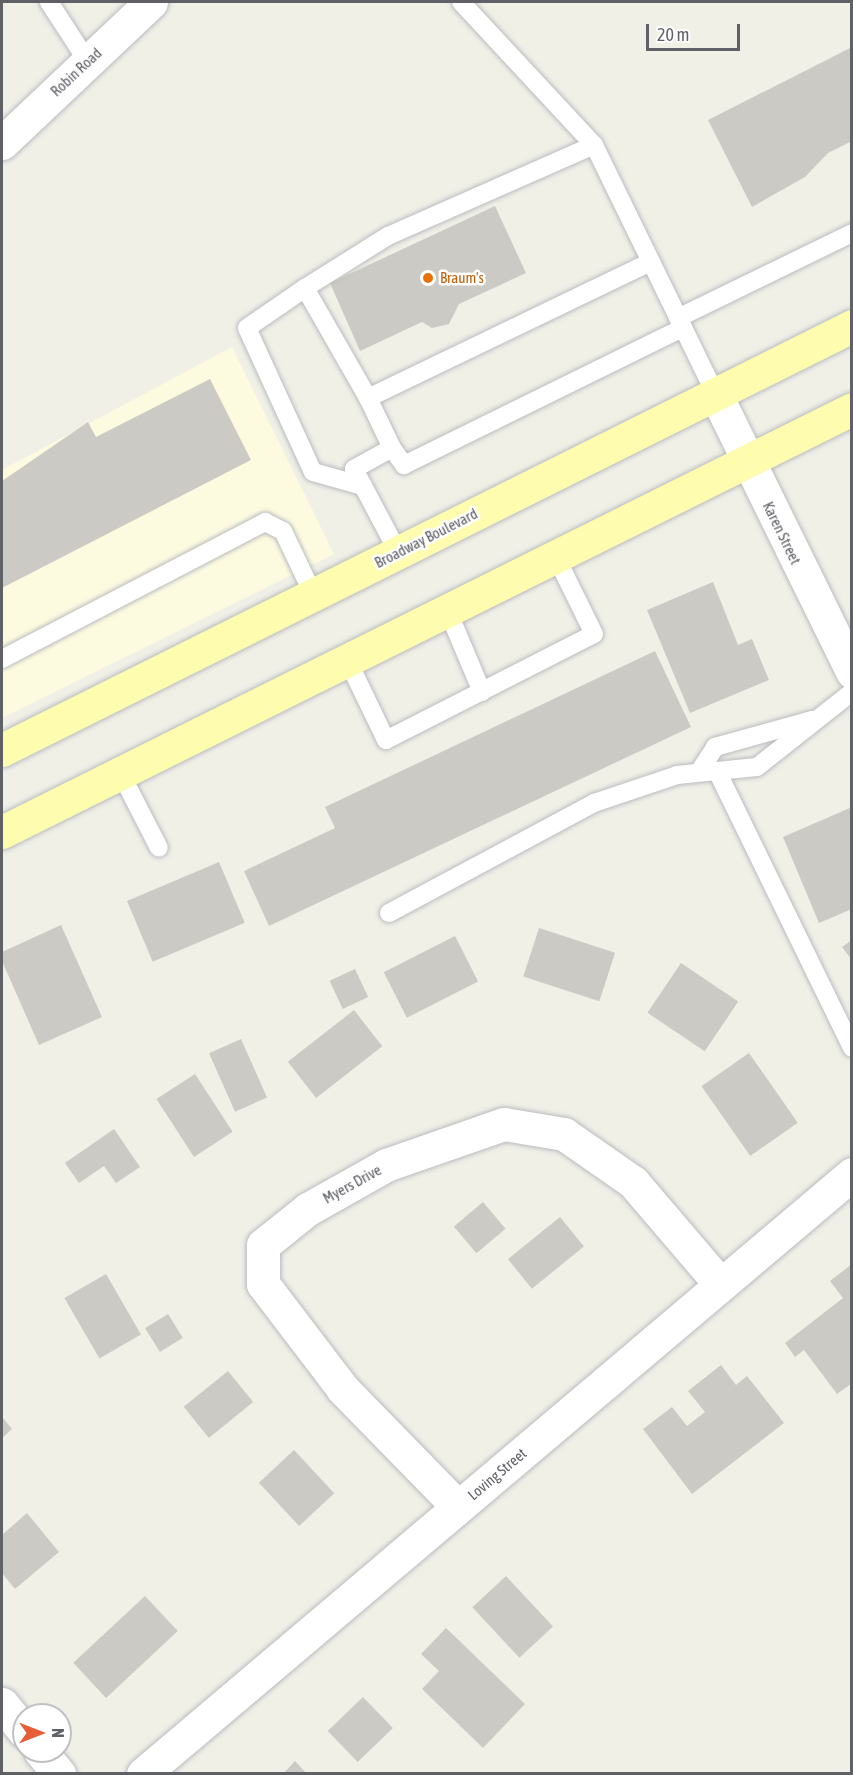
<!DOCTYPE html>
<style>
body{margin:0}
#map{position:relative;width:853px;height:1775px;overflow:hidden;background:#f0f0e7;font-family:"Asap Condensed",sans-serif}
div>[style]{position:absolute}
.commercial>*{inset:0;background:#fdfbdf}
.building>*{inset:0;background:#cccac4;transform-origin:0 0}
.roads{filter:drop-shadow(0 0 2px #babbc0) drop-shadow(0 0 2px #babbc0)}
.lane>*{height:18px;margin:-9px;padding:0 9px;transform-origin:9px;border-radius:9px;background:#fff}
.street>*{height:33px;margin:-16.5px;padding:0 16.5px;transform-origin:16.5px;border-radius:16.5px;background:#fff}
.primary>*{height:33px;margin:-16.5px;padding:0 16.5px;transform-origin:16.5px;border-radius:16.5px;background:#fefcaf}
.dots>*{width:16px;height:16px;translate:-50% -50%;box-sizing:border-box;border:3px solid #fff;border-radius:50%}
span{translate:-50% -50%;white-space:nowrap;text-align:center;line-height:1.15;-webkit-text-stroke:5px #fff;paint-order:stroke}
.street-label{font-size:15px;color:#5f6167}
.food-label{font-size:15px;color:#c56008}
.left{translate:0 -50%;text-align:left}
.frame{position:absolute;inset:0;border:3px solid #5f6167;pointer-events:none}
.north{position:absolute;left:12px;top:1703px;width:60px;height:60px;box-sizing:border-box;background:#fff;border:2px solid #bfc0c2;border-radius:50%;rotate:90deg;font-size:16px;font-weight:700;line-height:24px;text-align:center;color:#5f6167}
.north::after{content:'';display:block;margin:auto;width:21px;height:27px;background:#e75d37;clip-path:polygon(50% 0,100% 100%,50% 72%,0 100%)}
.scale{position:absolute;left:646px;top:24px;width:94px;height:27px;box-sizing:border-box;border:3px solid #5f6167;border-top:0;padding-left:8px;font-size:18px;line-height:21px;white-space:nowrap;color:#5f6167;-webkit-text-stroke:4px #fff;paint-order:stroke}
</style>
<div id="map">
<div class="commercial">
<i style="clip-path:polygon(232px 347px,334px 554px,2px 718px,2px 470px)"></i>
</div>
<div class="building">
<i style="clip-path:polygon(852px 47px,852px 141px,828px 153px,805px 177px,752px 207px,708px 120px)"></i>
<i style="clip-path:polygon(495px 206px,526px 273px,459px 304px,449px 324px,432px 328px,422px 322px,360px 351px,330px 283px)"></i>
<i style="clip-path:polygon(210px 379px,251px 460px,2px 588px,2px 481px,88px 422px,96px 437px)"></i>
<i style="clip-path:polygon(713px 582px,738px 645px,752px 639px,769px 680px,690px 713px,647px 610px)"></i>
<i style="clip-path:polygon(655px 651px,691px 727px,269px 926px,244px 871px,335px 828px,325px 807px)"></i>
<i style="clip-path:polygon(852px 807px,852px 909px,819px 923px,783px 837px)"></i>
<i style="left:219px;top:862px;width:66px;height:100px;rotate:67deg"></i>
<i style="clip-path:polygon(61px 925px,102px 1017px,39px 1045px,2px 961px,2px 952px)"></i>
<i style="left:539px;top:928px;width:80px;height:51px;rotate:18deg"></i>
<i style="left:455px;top:936px;width:51px;height:80px;rotate:63deg"></i>
<i style="clip-path:polygon(852px 940px,852px 960px,842px 947px)"></i>
<i style="left:681px;top:963px;width:69px;height:60px;rotate:34deg"></i>
<i style="left:355px;top:969px;width:31px;height:28px;rotate:65deg"></i>
<i style="left:354px;top:1010px;width:46px;height:84px;rotate:52deg"></i>
<i style="left:241px;top:1039px;width:64px;height:35px;rotate:66deg"></i>
<i style="left:749px;top:1053px;width:85px;height:58px;rotate:55deg"></i>
<i style="left:195px;top:1074px;width:69px;height:46px;rotate:57deg"></i>
<i style="clip-path:polygon(114px 1129px,140px 1167px,116px 1183px,104px 1166px,79px 1183px,65px 1163px)"></i>
<i style="left:483px;top:1202px;width:35px;height:38px;rotate:50deg"></i>
<i style="left:560px;top:1217px;width:38px;height:67px;rotate:51deg"></i>
<i style="clip-path:polygon(852px 1264px,852px 1383px,837px 1394px,804px 1350px,795px 1357px,785px 1343px,843px 1298px,830px 1281px)"></i>
<i style="left:106px;top:1274px;width:70px;height:48px;rotate:60deg"></i>
<i style="left:168px;top:1314px;width:28px;height:27px;rotate:58deg"></i>
<i style="clip-path:polygon(721px 1365px,736px 1385px,747px 1376px,784px 1423px,692px 1494px,643px 1429px,672px 1407px,687px 1426px,705px 1412px,688px 1391px)"></i>
<i style="left:228px;top:1371px;width:40px;height:57px;rotate:51deg"></i>
<i style="clip-path:polygon(2px 1417px,12px 1429px,2px 1438px)"></i>
<i style="left:294px;top:1450px;width:59px;height:48px;rotate:47deg"></i>
<i style="clip-path:polygon(27px 1513px,59px 1552px,15px 1589px,2px 1573px,2px 1535px)"></i>
<i style="left:506px;top:1576px;width:69px;height:46px;rotate:47deg"></i>
<i style="left:145px;top:1596px;width:48px;height:98px;rotate:47deg"></i>
<i style="clip-path:polygon(446px 1628px,525px 1704px,483px 1748px,422px 1689px,439px 1671px,421px 1654px)"></i>
<i style="left:363px;top:1697px;width:43px;height:49px;rotate:46deg"></i>
<i style="clip-path:polygon(295px 1761px,307px 1774px,283px 1774px)"></i>
</div>
<div class="roads">
<div class="lane">
<i style="left:49px;top:2px;width:72px;rotate:57deg"></i>
<i style="left:461px;top:2px;width:195px;rotate:47.1deg"></i>
<i style="left:594px;top:145px;width:276px;rotate:64deg"></i>
<i style="left:305px;top:288px;width:70px;rotate:145.4deg"></i>
<i style="left:247px;top:328px;width:158px;rotate:65.4deg"></i>
<i style="left:313px;top:472px;width:52px;rotate:15.6deg"></i>
<i style="left:678px;top:318px;width:194px;rotate:-26deg"></i>
<i style="left:368px;top:398px;width:127px;rotate:-119.8deg"></i>
<i style="left:305px;top:288px;width:98px;rotate:-32.1deg"></i>
<i style="left:388px;top:236px;width:225px;rotate:-23.8deg"></i>
<i style="left:392px;top:448px;width:21px;rotate:55deg"></i>
<i style="left:404px;top:465px;width:311px;rotate:-26.2deg"></i>
<i style="left:398px;top:552px;width:94px;rotate:-117.9deg"></i>
<i style="left:354px;top:469px;width:43px;rotate:-28.9deg"></i>
<i style="left:392px;top:448px;width:55px;rotate:-115.6deg"></i>
<i style="left:368px;top:398px;width:314px;rotate:-25.7deg"></i>
<i style="left:447px;top:609px;width:90px;rotate:67.1deg"></i>
<i style="left:2px;top:659px;width:297px;rotate:-27.5deg"></i>
<i style="left:265px;top:522px;width:20px;rotate:27deg"></i>
<i style="left:283px;top:531px;width:70px;rotate:64.5deg"></i>
<i style="left:347px;top:659px;width:90px;rotate:64.3deg"></i>
<i style="left:386px;top:740px;width:233px;rotate:-27deg"></i>
<i style="left:594px;top:634px;width:88px;rotate:-116.3deg"></i>
<i style="left:717px;top:771px;width:308px;rotate:64deg"></i>
<i style="left:120px;top:772px;width:85px;rotate:62.8deg"></i>
<i style="left:699px;top:772px;width:30px;rotate:-57deg"></i>
<i style="left:715px;top:747px;width:101px;rotate:-15.6deg"></i>
<i style="left:389px;top:913px;width:233px;rotate:-28.2deg"></i>
<i style="left:594px;top:803px;width:88px;rotate:-18.6deg"></i>
<i style="left:677px;top:775px;width:80px;rotate:-5.7deg"></i>
<i style="left:757px;top:767px;width:121px;rotate:-38.3deg"></i>
</div>
<div class="street">
<i style="left:2px;top:143px;width:205px;rotate:-43.4deg"></i>
<i style="left:715px;top:393px;width:311px;rotate:63.8deg"></i>
<i style="left:458px;top:1507px;width:165px;rotate:-134.3deg"></i>
<i style="left:343px;top:1389px;width:132px;rotate:-127.3deg"></i>
<i style="left:263px;top:1284px;width:39px;rotate:-90deg"></i>
<i style="left:263px;top:1245px;width:58px;rotate:-38.7deg"></i>
<i style="left:308px;top:1209px;width:90px;rotate:-29.4deg"></i>
<i style="left:386px;top:1165px;width:125px;rotate:-19.2deg"></i>
<i style="left:504px;top:1124px;width:61px;rotate:9.5deg"></i>
<i style="left:564px;top:1134px;width:84px;rotate:34.8deg"></i>
<i style="left:633px;top:1182px;width:135px;rotate:49.5deg"></i>
<i style="left:2px;top:1704px;width:35px;rotate:51deg"></i>
<i style="left:40px;top:1751px;width:30px;rotate:50deg"></i>
<i style="left:143px;top:1774px;width:929px;rotate:-40.24deg"></i>
</div>
<div class="primary">
<i style="left:2px;top:750px;width:950px;rotate:-26.51deg"></i>
<i style="left:2px;top:832px;width:949px;rotate:-26.46deg"></i>
</div>
</div>
<div class="dots">
<i style="left:428px;top:278px;background:#e8710a"></i>
</div>
<div class="street-label">
<span style="left:76px;top:72px;rotate:-43deg">Robin Road</span>
<span style="left:782px;top:533px;rotate:64deg">Karen Street</span>
<span style="left:426px;top:538px;rotate:-27deg">Broadway Boulevard</span>
<span style="left:352px;top:1184px;rotate:-29deg">Myers Drive</span>
<span style="left:497px;top:1474px;rotate:-40deg">Loving Street</span>
</div>
<div class="food-label">
<span class="left" style="left:440px;top:278px">Braum's</span>
</div>
<div class="frame"></div>
<div class="north">N</div>
<div class="scale">20 m</div>
</div>
